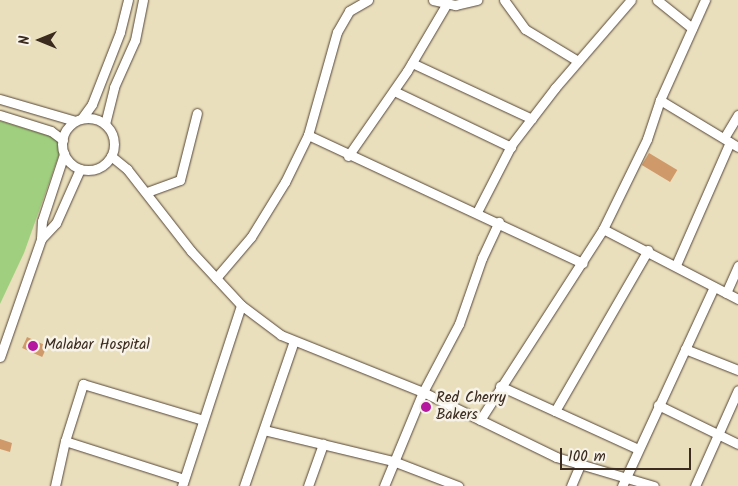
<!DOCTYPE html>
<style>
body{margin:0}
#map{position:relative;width:738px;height:486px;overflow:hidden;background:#eadfbc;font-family:Kalam,sans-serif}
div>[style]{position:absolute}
.green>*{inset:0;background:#a0d07f}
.building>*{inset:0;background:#d0996a;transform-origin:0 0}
.roads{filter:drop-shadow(0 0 1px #554536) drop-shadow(0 0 1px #554536)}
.minor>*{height:9px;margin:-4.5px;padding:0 4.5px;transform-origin:4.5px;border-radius:4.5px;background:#fff}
.minor>.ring{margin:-4.5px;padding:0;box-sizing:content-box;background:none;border:9px solid #fff;border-radius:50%}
.dots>*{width:14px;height:14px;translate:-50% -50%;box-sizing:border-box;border:2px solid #f7f3e8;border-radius:50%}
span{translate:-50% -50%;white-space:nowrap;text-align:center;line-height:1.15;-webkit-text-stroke:5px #f7f3e8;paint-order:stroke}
.poi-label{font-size:15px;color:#3b2a1e}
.left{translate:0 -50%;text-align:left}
.north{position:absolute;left:15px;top:15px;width:50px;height:50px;-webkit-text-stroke:4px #f7f3e8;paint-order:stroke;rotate:270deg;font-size:14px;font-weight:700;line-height:20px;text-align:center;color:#3b2a1e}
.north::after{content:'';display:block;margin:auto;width:18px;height:22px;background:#3b2a1e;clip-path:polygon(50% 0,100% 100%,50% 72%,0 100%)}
.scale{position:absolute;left:560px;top:448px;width:131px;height:22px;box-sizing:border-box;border:2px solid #3b2a1e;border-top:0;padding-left:6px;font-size:15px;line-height:18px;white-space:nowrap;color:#3b2a1e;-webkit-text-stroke:4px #f7f3e8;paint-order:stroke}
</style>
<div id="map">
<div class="green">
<i style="clip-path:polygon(0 121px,56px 138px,60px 152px,24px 253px,0 304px)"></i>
</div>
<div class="building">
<i style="left:649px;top:153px;width:33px;height:14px;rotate:31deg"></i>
<i style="left:27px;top:337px;width:22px;height:12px;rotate:24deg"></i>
<i style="clip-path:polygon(0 439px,12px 443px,10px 452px,0 449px)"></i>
</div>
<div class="roads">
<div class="minor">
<i style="left:433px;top:0;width:23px;rotate:13deg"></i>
<i style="left:455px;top:5px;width:23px;rotate:-13deg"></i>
<i style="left:504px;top:0;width:36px;rotate:54deg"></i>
<i style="left:525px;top:29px;width:62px;rotate:31.1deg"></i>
<i style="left:657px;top:0;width:45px;rotate:38.7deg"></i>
<i style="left:412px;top:63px;width:132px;rotate:25deg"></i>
<i style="left:394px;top:91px;width:130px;rotate:25.6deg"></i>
<i style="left:0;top:99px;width:78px;rotate:16.3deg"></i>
<i style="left:660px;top:100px;width:91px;rotate:31.1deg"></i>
<i style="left:0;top:115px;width:53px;rotate:17.4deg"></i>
<i style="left:51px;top:131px;width:15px;rotate:37deg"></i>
<i style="left:82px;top:118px;width:17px;rotate:-54deg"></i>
<i style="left:92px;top:104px;width:77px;rotate:-68.7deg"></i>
<i style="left:120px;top:32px;width:33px;rotate:-76deg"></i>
<i class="ring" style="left:62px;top:118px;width:43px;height:43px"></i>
<i style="left:105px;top:124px;width:38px;rotate:-76deg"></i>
<i style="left:114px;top:87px;width:51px;rotate:-65.9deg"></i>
<i style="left:135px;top:40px;width:41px;rotate:-78.7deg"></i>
<i style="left:308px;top:135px;width:303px;rotate:25deg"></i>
<i style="left:724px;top:138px;width:27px;rotate:-59deg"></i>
<i style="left:111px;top:156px;width:21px;rotate:39deg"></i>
<i style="left:127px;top:169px;width:104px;rotate:52deg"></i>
<i style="left:191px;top:251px;width:74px;rotate:47.2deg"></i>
<i style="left:241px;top:305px;width:50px;rotate:36.9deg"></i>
<i style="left:281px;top:335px;width:153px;rotate:21.9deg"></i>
<i style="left:423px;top:392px;width:148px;rotate:26deg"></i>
<i style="left:556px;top:457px;width:102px;rotate:16.5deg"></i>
<i style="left:348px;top:156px;width:103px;rotate:-55.2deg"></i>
<i style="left:407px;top:71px;width:79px;rotate:-59.5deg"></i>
<i style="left:147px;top:192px;width:35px;rotate:-20deg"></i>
<i style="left:180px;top:180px;width:69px;rotate:-75.8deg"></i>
<i style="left:477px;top:212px;width:76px;rotate:-62.8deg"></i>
<i style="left:512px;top:144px;width:71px;rotate:-52.5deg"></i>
<i style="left:555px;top:88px;width:116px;rotate:-49.2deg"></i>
<i style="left:603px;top:229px;width:152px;rotate:27.4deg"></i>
<i style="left:41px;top:239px;width:22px;rotate:-47deg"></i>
<i style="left:56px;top:223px;width:59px;rotate:-66deg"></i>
<i style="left:676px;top:265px;width:134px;rotate:-66.3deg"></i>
<i style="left:216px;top:278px;width:54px;rotate:-49.5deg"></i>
<i style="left:251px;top:237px;width:65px;rotate:-58.3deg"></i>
<i style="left:285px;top:182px;width:52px;rotate:-63.9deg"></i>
<i style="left:308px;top:135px;width:107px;rotate:-74.3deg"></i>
<i style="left:337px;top:32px;width:24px;rotate:-60deg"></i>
<i style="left:349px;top:11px;width:22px;rotate:-30deg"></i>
<i style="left:726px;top:293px;width:30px;rotate:-66deg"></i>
<i style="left:685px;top:349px;width:57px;rotate:21.6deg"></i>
<i style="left:0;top:357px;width:125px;rotate:-70.8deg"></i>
<i style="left:41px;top:239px;width:18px;rotate:-87deg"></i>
<i style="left:42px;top:221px;width:71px;rotate:-71.8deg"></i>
<i style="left:500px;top:386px;width:152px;rotate:24.5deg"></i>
<i style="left:658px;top:405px;width:89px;rotate:26deg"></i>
<i style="left:555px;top:411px;width:186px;rotate:-60deg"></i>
<i style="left:480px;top:420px;width:227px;rotate:-57.2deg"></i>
<i style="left:603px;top:229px;width:100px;rotate:-63.9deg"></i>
<i style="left:647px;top:139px;width:41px;rotate:-71.6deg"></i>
<i style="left:660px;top:100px;width:110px;rotate:-65.8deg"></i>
<i style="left:264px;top:430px;width:133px;rotate:13.5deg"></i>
<i style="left:393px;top:461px;width:70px;rotate:21deg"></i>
<i style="left:65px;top:441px;width:125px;rotate:17.7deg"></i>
<i style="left:55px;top:486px;width:46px;rotate:-77.5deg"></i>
<i style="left:65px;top:441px;width:60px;rotate:-72.5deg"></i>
<i style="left:83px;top:384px;width:125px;rotate:16.7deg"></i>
<i style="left:182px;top:486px;width:190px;rotate:-71.9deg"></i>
<i style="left:244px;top:486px;width:153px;rotate:-71deg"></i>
<i style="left:308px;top:486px;width:45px;rotate:-70.3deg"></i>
<i style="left:384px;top:486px;width:102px;rotate:-67.5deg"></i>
<i style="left:423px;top:392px;width:77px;rotate:-62.1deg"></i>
<i style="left:459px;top:324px;width:70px;rotate:-70.8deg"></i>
<i style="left:482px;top:258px;width:40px;rotate:-65deg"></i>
<i style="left:571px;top:486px;width:25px;rotate:-67deg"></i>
<i style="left:622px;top:486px;width:219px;rotate:-65.2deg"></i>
<i style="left:695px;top:486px;width:105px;rotate:-65.9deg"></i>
</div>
</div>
<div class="dots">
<i style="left:33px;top:346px;background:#b5179e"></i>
<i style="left:426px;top:407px;background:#b5179e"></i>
</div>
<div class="poi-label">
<span class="left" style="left:44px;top:346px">Malabar Hospital</span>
<span class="left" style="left:436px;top:407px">Red Cherry<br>Bakers</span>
</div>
<div class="north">N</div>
<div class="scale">100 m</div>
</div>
